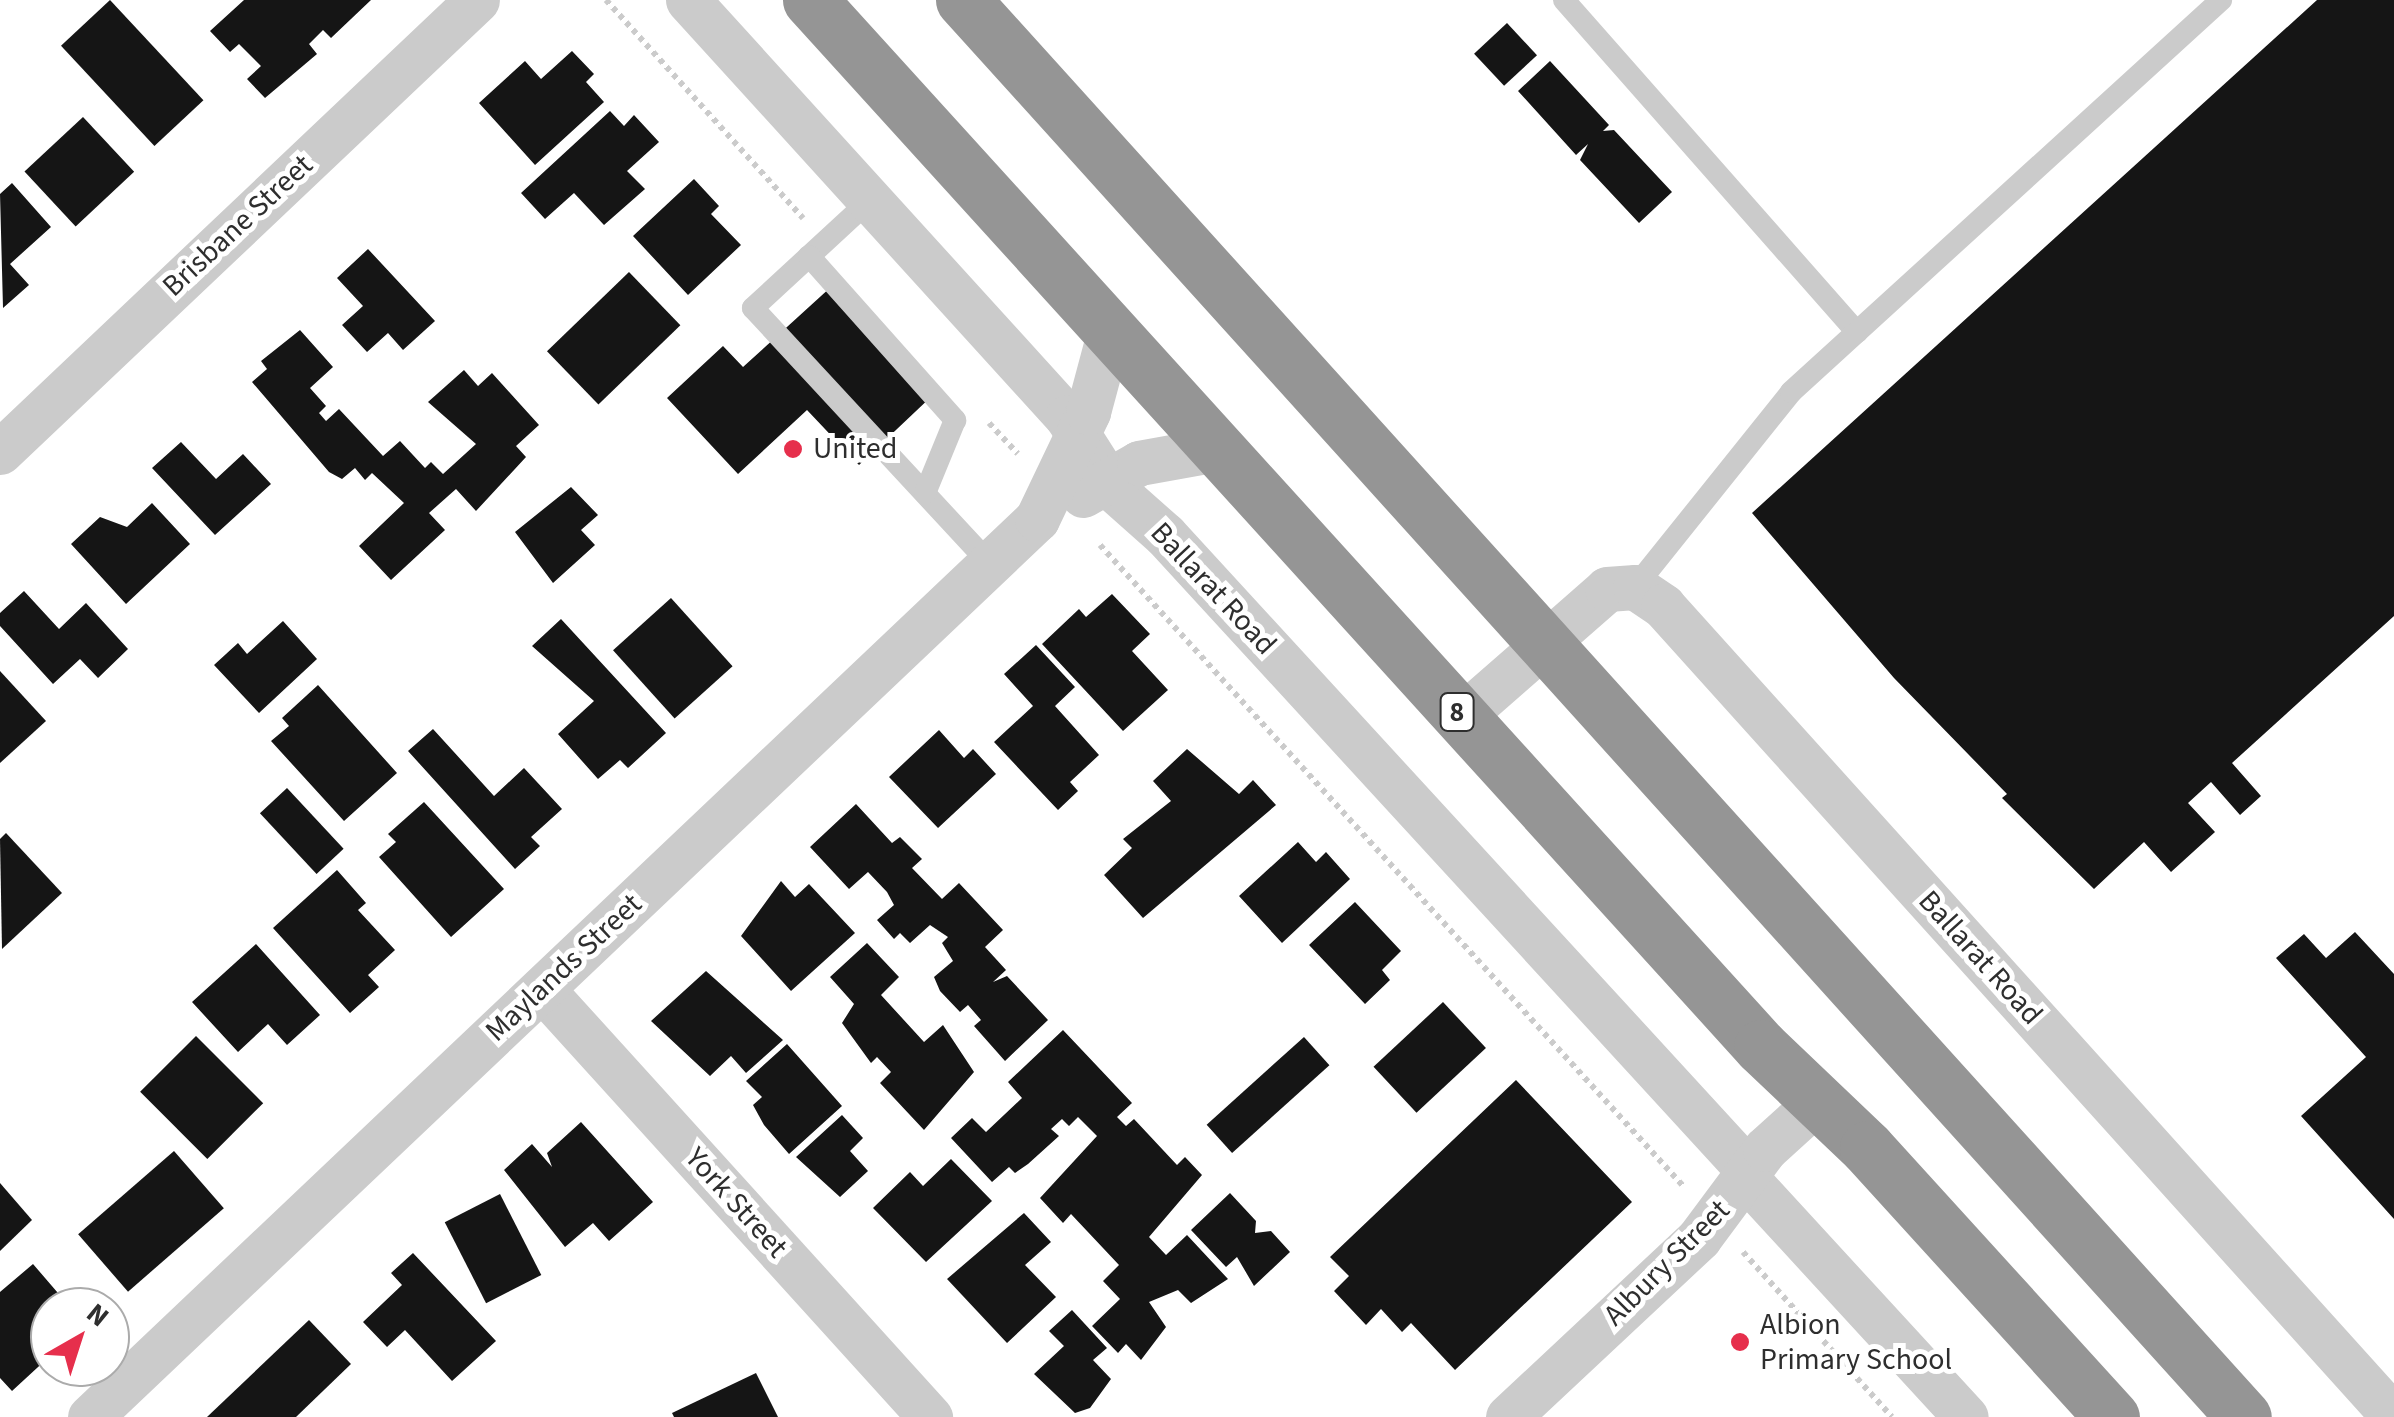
<!DOCTYPE html>
<style>
body{margin:0}
#map{position:relative;width:2394px;height:1417px;overflow:hidden;background:#fff;font-family:"Source Sans 3",sans-serif}
div>[style]{position:absolute}
.building>*{inset:0;background:#151515;transform-origin:0 0}
.path>*{height:6px;margin-top:-3px;transform-origin:0;background:repeating-linear-gradient(90deg,#cbcbcb 0 5px,transparent 0 10px)}
.lane>*{height:22px;margin:-11px;padding:0 11px;transform-origin:11px;border-radius:11px;background:#cbcbcb}
.street>*{height:45px;margin:-22.5px;padding:0 22.5px;transform-origin:22.5px;border-radius:22.5px;background:#cbcbcb}
.highway>*{height:55px;margin:-27.5px;padding:0 27.5px;transform-origin:27.5px;border-radius:27.5px;background:#959595}
.dots>*{width:28px;height:28px;translate:-50% -50%;box-sizing:border-box;border:5px solid #fff;border-radius:50%}
span{translate:-50% -50%;white-space:nowrap;text-align:center;line-height:1.15;-webkit-text-stroke:10px #fff;paint-order:stroke}
.shield-label span{padding:2px 8px;background:#fff;border:2px solid;border-radius:8px;-webkit-text-stroke-width:0}
.shield-label{font-size:28px;color:#2e2e2e;font-weight:700}
.street-label{font-size:30px;color:#2e2e2e}
.poi-label{font-size:30px;color:#2e2e2e}
.left{translate:0 -50%;text-align:left}
.north{position:absolute;left:30px;top:1287px;width:100px;height:100px;box-sizing:border-box;background:#fff;border:2px solid #ababab;border-radius:50%;rotate:39deg;font-size:28px;font-weight:700;line-height:40px;text-align:center;color:#2e2e2e}
.north::after{content:'';display:block;margin:auto;width:35px;height:45px;background:#e62f4c;clip-path:polygon(50% 0,100% 100%,50% 72%,0 100%)}
</style>
<div id="map">
<div class="building">
<i style="left:110px;top:0;width:137px;height:67px;rotate:47deg"></i>
<i style="clip-path:polygon(244px 0,371px 0,331px 38px,323px 30px,309px 44px,317px 54px,265px 98px,247px 79px,261px 66px,239px 44px,230px 52px,210px 31px)"></i>
<i style="clip-path:polygon(2317px 0,2394px 0,2394px 616px,2232px 763px,2261px 796px,2240px 815px,2211px 782px,2188px 803px,2215px 832px,2171px 872px,2144px 842px,2094px 889px,2002px 798px,2007px 794px,1894px 678px,1752px 513px)"></i>
<i style="left:1507px;top:23px;width:44px;height:45px;rotate:47deg"></i>
<i style="clip-path:polygon(572px 51px,594px 74px,586px 82px,604px 102px,535px 165px,479px 103px,525px 61px,541px 79px)"></i>
<i style="clip-path:polygon(1550px 61px,1609px 125px,1603px 131px,1614px 130px,1672px 192px,1639px 223px,1580px 160px,1588px 144px,1576px 155px,1518px 91px)"></i>
<i style="clip-path:polygon(610px 111px,624px 126px,634px 115px,659px 142px,627px 171px,645px 189px,604px 225px,574px 193px,545px 219px,521px 193px)"></i>
<i style="left:83px;top:117px;width:75px;height:80px;rotate:47deg"></i>
<i style="clip-path:polygon(694px 179px,719px 206px,711px 214px,741px 245px,688px 295px,633px 236px)"></i>
<i style="clip-path:polygon(12px 183px,51px 227px,10px 264px,29px 285px,3px 308px,0 194px)"></i>
<i style="clip-path:polygon(368px 249px,435px 321px,403px 350px,388px 333px,367px 352px,342px 325px,363px 306px,337px 278px)"></i>
<i style="left:629px;top:272px;width:74px;height:114px;rotate:46deg"></i>
<i style="clip-path:polygon(832px 286px,934px 394px,859px 465px,807px 410px,738px 474px,667px 398px,723px 346px,743px 367px)"></i>
<i style="clip-path:polygon(300px 330px,333px 367px,310px 388px,326px 406px,319px 413px,326px 421px,339px 409px,383px 456px,400px 441px,425px 468px,431px 462px,443px 474px,476px 444px,428px 402px,464px 370px,478px 386px,492px 373px,539px 425px,516px 446px,526px 457px,476px 511px,456px 489px,429px 513px,445px 530px,391px 580px,359px 546px,404px 503px,372px 473px,365px 480px,355px 468px,342px 479px,329px 472px,252px 382px,267px 369px,261px 361px)"></i>
<i style="clip-path:polygon(181px 442px,216px 479px,243px 454px,271px 484px,215px 535px,152px 468px)"></i>
<i style="clip-path:polygon(571px 487px,598px 515px,581px 530px,595px 545px,553px 583px,515px 532px)"></i>
<i style="clip-path:polygon(152px 503px,190px 544px,126px 604px,71px 544px,100px 517px,127px 527px)"></i>
<i style="clip-path:polygon(24px 591px,59px 629px,86px 603px,128px 649px,98px 678px,80px 659px,53px 684px,0 626px,0 613px)"></i>
<i style="clip-path:polygon(1112px 594px,1150px 634px,1132px 651px,1168px 690px,1123px 731px,1042px 644px,1079px 609px,1086px 617px)"></i>
<i style="left:671px;top:598px;width:92px;height:78px;rotate:48deg"></i>
<i style="clip-path:polygon(561px 619px,666px 733px,628px 768px,620px 760px,598px 779px,558px 734px,594px 701px,532px 646px)"></i>
<i style="clip-path:polygon(283px 621px,317px 659px,259px 713px,214px 665px,238px 643px,247px 654px)"></i>
<i style="clip-path:polygon(1036px 645px,1075px 687px,1055px 706px,1099px 755px,1070px 782px,1078px 791px,1058px 810px,994px 742px,1033px 706px,1004px 674px)"></i>
<i style="clip-path:polygon(0 671px,46px 721px,0 763px)"></i>
<i style="clip-path:polygon(318px 685px,397px 773px,344px 821px,271px 741px,289px 726px,282px 718px)"></i>
<i style="clip-path:polygon(433px 729px,494px 796px,524px 768px,562px 809px,531px 837px,540px 846px,515px 869px,408px 751px)"></i>
<i style="clip-path:polygon(939px 730px,964px 758px,973px 749px,996px 774px,938px 828px,889px 777px)"></i>
<i style="clip-path:polygon(1187px 749px,1239px 794px,1253px 780px,1276px 805px,1143px 918px,1104px 875px,1132px 848px,1123px 839px,1171px 801px,1153px 781px)"></i>
<i style="left:287px;top:788px;width:83px;height:37px;rotate:47deg"></i>
<i style="clip-path:polygon(424px 802px,504px 889px,451px 937px,379px 857px,396px 842px,388px 834px)"></i>
<i style="clip-path:polygon(856px 804px,892px 843px,900px 837px,922px 859px,912px 868px,942px 899px,959px 883px,1003px 930px,985px 947px,1006px 970px,993px 982px,1007px 976px,1048px 1020px,1005px 1061px,974px 1026px,981px 1020px,968px 1005px,960px 1012px,940px 991px,934px 977px,953px 961px,942px 943px,948px 937px,930px 925px,910px 943px,900px 933px,894px 939px,877px 920px,894px 905px,887px 892px,868px 872px,849px 889px,810px 847px)"></i>
<i style="clip-path:polygon(6px 833px,62px 893px,2px 949px,0 839px)"></i>
<i style="clip-path:polygon(1298px 842px,1316px 862px,1326px 852px,1350px 879px,1282px 943px,1239px 896px)"></i>
<i style="clip-path:polygon(337px 870px,366px 903px,358px 910px,395px 950px,368px 975px,379px 987px,350px 1013px,273px 928px)"></i>
<i style="clip-path:polygon(781px 881px,795px 897px,809px 884px,855px 933px,791px 991px,741px 936px)"></i>
<i style="clip-path:polygon(1355px 902px,1401px 951px,1382px 970px,1390px 980px,1365px 1004px,1309px 945px)"></i>
<i style="clip-path:polygon(2355px 932px,2394px 974px,2394px 1219px,2301px 1116px,2366px 1057px,2276px 958px,2304px 934px,2326px 958px)"></i>
<i style="clip-path:polygon(867px 943px,899px 977px,881px 995px,924px 1042px,943px 1025px,974px 1072px,924px 1130px,880px 1083px,891px 1072px,877px 1057px,871px 1063px,842px 1023px,854px 1004px,830px 977px)"></i>
<i style="clip-path:polygon(256px 944px,320px 1015px,287px 1045px,268px 1024px,238px 1052px,192px 1002px)"></i>
<i style="clip-path:polygon(706px 971px,783px 1040px,746px 1073px,731px 1056px,710px 1076px,651px 1021px)"></i>
<i style="left:1443px;top:1002px;width:63px;height:95px;rotate:47deg"></i>
<i style="clip-path:polygon(1063px 1030px,1132px 1103px,1117px 1117px,1126px 1126px,1134px 1119px,1177px 1165px,1185px 1157px,1202px 1175px,1149px 1237px,1166px 1255px,1187px 1235px,1228px 1279px,1191px 1303px,1178px 1290px,1149px 1302px,1166px 1327px,1141px 1360px,1126px 1344px,1118px 1353px,1092px 1326px,1120px 1299px,1103px 1281px,1119px 1265px,1071px 1214px,1063px 1223px,1040px 1198px,1097px 1136px,1078px 1117px,1069px 1126px,1062px 1119px,1051px 1129px,1059px 1136px,1028px 1164px,1015px 1173px,1009px 1167px,992px 1182px,951px 1138px,972px 1118px,986px 1132px,1022px 1098px,1008px 1082px)"></i>
<i style="left:196px;top:1036px;width:95px;height:79px;rotate:45deg"></i>
<i style="left:1304px;top:1037px;width:38px;height:131px;rotate:48deg"></i>
<i style="clip-path:polygon(787px 1044px,842px 1106px,789px 1154px,764px 1125px,753px 1105px,762px 1097px,746px 1081px)"></i>
<i style="clip-path:polygon(1516px 1080px,1632px 1202px,1455px 1370px,1411px 1323px,1402px 1332px,1381px 1309px,1366px 1325px,1334px 1291px,1349px 1276px,1330px 1257px)"></i>
<i style="clip-path:polygon(842px 1115px,863px 1138px,850px 1151px,868px 1171px,840px 1197px,796px 1157px)"></i>
<i style="clip-path:polygon(581px 1122px,653px 1202px,609px 1241px,593px 1223px,565px 1247px,504px 1170px,532px 1144px,552px 1167px,547px 1153px)"></i>
<i style="left:174px;top:1151px;width:76px;height:127px;rotate:49deg"></i>
<i style="clip-path:polygon(951px 1159px,992px 1201px,926px 1262px,873px 1208px,910px 1172px,923px 1186px)"></i>
<i style="clip-path:polygon(0 1183px,32px 1220px,0 1251px)"></i>
<i style="clip-path:polygon(1230px 1193px,1256px 1221px,1255px 1233px,1271px 1231px,1290px 1252px,1254px 1286px,1237px 1257px,1226px 1267px,1191px 1230px)"></i>
<i style="left:500px;top:1194px;width:91px;height:62px;rotate:63deg"></i>
<i style="clip-path:polygon(1024px 1213px,1051px 1242px,1025px 1265px,1056px 1297px,1007px 1343px,947px 1279px)"></i>
<i style="clip-path:polygon(413px 1253px,496px 1341px,452px 1381px,405px 1330px,387px 1347px,363px 1322px,402px 1285px,391px 1273px)"></i>
<i style="clip-path:polygon(33px 1264px,70px 1307px,50px 1307px,50px 1356px,12px 1391px,0 1378px,0 1292px)"></i>
<i style="clip-path:polygon(1072px 1310px,1107px 1348px,1093px 1360px,1111px 1379px,1090px 1408px,1075px 1413px,1034px 1374px,1064px 1346px,1049px 1331px)"></i>
<i style="clip-path:polygon(309px 1320px,351px 1364px,296px 1417px,207px 1417px)"></i>
<i style="clip-path:polygon(756px 1373px,778px 1417px,674px 1417px,672px 1413px)"></i>
</div>
<div class="path">
<i style="left:606px;top:0;width:294px;rotate:47.9deg"></i>
<i style="left:989px;top:423px;width:42px;rotate:46.9deg"></i>
<i style="left:1100px;top:545px;width:868px;rotate:47.71deg"></i>
<i style="left:1743px;top:1252px;width:222px;rotate:47.9deg"></i>
</div>
<div class="lane">
<i style="left:1564px;top:0;width:443px;rotate:48.6deg"></i>
<i style="left:869px;top:201px;width:158px;rotate:137.3deg"></i>
<i style="left:753px;top:308px;width:349px;rotate:47.2deg"></i>
<i style="left:809px;top:256px;width:220px;rotate:48.3deg"></i>
<i style="left:955px;top:420px;width:79px;rotate:112.3deg"></i>
<i style="left:1635px;top:587px;width:250px;rotate:-51.3deg"></i>
<i style="left:1791px;top:392px;width:582px;rotate:-42.35deg"></i>
</div>
<div class="street">
<i style="left:688px;top:0;width:563px;rotate:47.73deg"></i>
<i style="left:1067px;top:417px;width:84px;rotate:57.6deg"></i>
<i style="left:1112px;top:488px;width:71px;rotate:41.6deg"></i>
<i style="left:1165px;top:535px;width:863px;rotate:47.44deg"></i>
<i style="left:0;top:452px;width:657px;rotate:-43.46deg"></i>
<i style="left:1083px;top:495px;width:64px;rotate:-29.7deg"></i>
<i style="left:1139px;top:463px;width:79px;rotate:-10.2deg"></i>
<i style="left:1461px;top:717px;width:194px;rotate:-41.2deg"></i>
<i style="left:1607px;top:589px;width:28px;rotate:-4deg"></i>
<i style="left:1635px;top:587px;width:34px;rotate:34deg"></i>
<i style="left:1663px;top:606px;width:1092px;rotate:47.97deg"></i>
<i style="left:542px;top:989px;width:578px;rotate:47.81deg"></i>
<i style="left:1745px;top:1177px;width:326px;rotate:47.4deg"></i>
<i style="left:90px;top:1417px;width:1305px;rotate:-43.48deg"></i>
<i style="left:1037px;top:519px;width:119px;rotate:-64.5deg"></i>
<i style="left:1088px;top:412px;width:85px;rotate:-75deg"></i>
<i style="left:1508px;top:1417px;width:262px;rotate:-43.1deg"></i>
<i style="left:1699px;top:1238px;width:111px;rotate:-53.4deg"></i>
<i style="left:1765px;top:1149px;width:72px;rotate:-42.2deg"></i>
</div>
<div class="highway">
<i style="left:810px;top:0;width:1414px;rotate:47.75deg"></i>
<i style="left:1761px;top:1047px;width:146px;rotate:43.6deg"></i>
<i style="left:1867px;top:1148px;width:364px;rotate:47.7deg"></i>
<i style="left:963px;top:0;width:1910px;rotate:47.89deg"></i>
</div>
<div class="dots">
<i style="left:793px;top:449px;background:#e62f4c"></i>
<i style="left:1740px;top:1342px;background:#e62f4c"></i>
</div>
<div class="shield-label">
<span style="left:1457px;top:712px">8</span>
</div>
<div class="street-label">
<span style="left:238px;top:226px;rotate:-43deg">Brisbane Street</span>
<span style="left:1213px;top:589px;rotate:47deg">Ballarat Road</span>
<span style="left:1980px;top:958px;rotate:48deg">Ballarat Road</span>
<span style="left:564px;top:968px;rotate:-43deg">Maylands Street</span>
<span style="left:736px;top:1203px;rotate:48deg">York Street</span>
<span style="left:1667px;top:1263px;rotate:-45deg">Albury Street</span>
</div>
<div class="poi-label">
<span class="left" style="left:813px;top:449px">United</span>
<span class="left" style="left:1760px;top:1342px">Albion<br>Primary School</span>
</div>
<div class="north">N</div>
</div>
